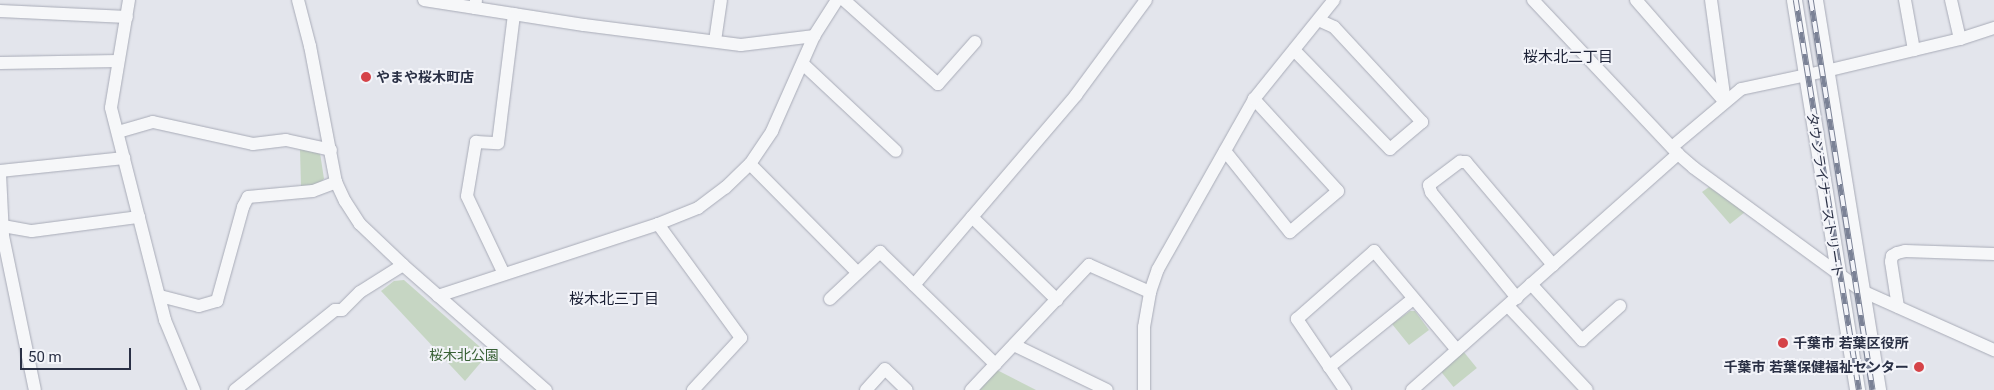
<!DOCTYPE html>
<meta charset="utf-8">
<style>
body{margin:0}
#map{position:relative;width:1994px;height:390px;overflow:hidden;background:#e3e5ec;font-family:Roboto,"Noto Sans JP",sans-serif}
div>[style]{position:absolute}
.green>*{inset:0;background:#c6d6c3;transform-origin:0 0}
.roads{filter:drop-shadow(0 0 1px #a8abb7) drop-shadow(0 0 1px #a8abb7)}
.minor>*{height:12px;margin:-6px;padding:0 6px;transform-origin:6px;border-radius:6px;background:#f6f7f9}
.tertiary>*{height:15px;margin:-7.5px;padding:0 7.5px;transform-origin:7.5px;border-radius:7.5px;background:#f6f7f9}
.rail>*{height:5.5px;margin-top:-2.75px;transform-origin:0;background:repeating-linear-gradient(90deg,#f3f4f9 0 11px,#7b8296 0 22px);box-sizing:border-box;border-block:1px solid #7b8296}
.dots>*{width:14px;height:14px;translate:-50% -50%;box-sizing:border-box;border:2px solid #f3f4f9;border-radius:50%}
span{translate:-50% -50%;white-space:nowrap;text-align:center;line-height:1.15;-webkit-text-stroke:4px #f3f4f9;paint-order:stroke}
.poi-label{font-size:14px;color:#2a3045;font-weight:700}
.left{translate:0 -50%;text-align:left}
.right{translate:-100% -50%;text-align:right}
.street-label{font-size:14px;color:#2a3045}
.park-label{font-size:14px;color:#396136}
.neighbourhood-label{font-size:15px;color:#1c2136}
.scale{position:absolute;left:20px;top:348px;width:111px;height:22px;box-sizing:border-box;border:2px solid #2a3045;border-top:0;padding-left:6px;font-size:15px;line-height:18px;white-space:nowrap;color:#2a3045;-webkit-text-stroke:4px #f3f4f9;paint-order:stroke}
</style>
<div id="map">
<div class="green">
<i style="clip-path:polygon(300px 149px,320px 153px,324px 179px,317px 185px,301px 186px)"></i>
<i style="clip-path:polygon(1709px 187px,1745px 212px,1730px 224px,1702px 192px)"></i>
<i style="clip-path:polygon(404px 280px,488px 354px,465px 381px,381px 291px,394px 281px)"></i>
<i style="clip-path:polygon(1410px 311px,1415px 311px,1429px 330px,1409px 345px,1392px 324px)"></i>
<i style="left:1463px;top:351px;width:22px;height:30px;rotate:51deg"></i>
<i style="clip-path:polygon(997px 370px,1036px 390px,978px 390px)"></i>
</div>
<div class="roads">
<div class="minor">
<i style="left:129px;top:0;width:109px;rotate:99.5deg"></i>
<i style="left:111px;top:108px;width:219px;rotate:75.7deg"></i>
<i style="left:165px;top:320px;width:76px;rotate:67.5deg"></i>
<i style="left:298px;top:0;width:48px;rotate:75.4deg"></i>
<i style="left:310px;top:46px;width:138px;rotate:79.2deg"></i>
<i style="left:336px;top:182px;width:21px;rotate:65deg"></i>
<i style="left:345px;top:201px;width:27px;rotate:57deg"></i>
<i style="left:360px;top:224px;width:59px;rotate:43.6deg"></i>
<i style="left:403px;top:265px;width:190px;rotate:41.2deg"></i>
<i style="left:424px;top:0;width:52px;rotate:8.9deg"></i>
<i style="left:476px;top:0;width:8px;rotate:97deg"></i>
<i style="left:475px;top:8px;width:110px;rotate:8.9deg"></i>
<i style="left:584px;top:25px;width:158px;rotate:7.3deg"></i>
<i style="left:741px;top:45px;width:74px;rotate:-7deg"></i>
<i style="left:844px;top:0;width:126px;rotate:41.8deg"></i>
<i style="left:938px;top:84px;width:56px;rotate:-48.6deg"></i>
<i style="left:1533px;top:0;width:212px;rotate:46.7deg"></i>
<i style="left:1678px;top:154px;width:21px;rotate:41deg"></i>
<i style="left:1694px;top:168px;width:208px;rotate:36.2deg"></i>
<i style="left:1862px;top:291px;width:145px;rotate:24.1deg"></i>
<i style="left:1636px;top:0;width:135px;rotate:48.9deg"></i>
<i style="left:1725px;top:102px;width:103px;rotate:-97.8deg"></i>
<i style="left:1905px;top:0;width:51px;rotate:79.8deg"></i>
<i style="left:1951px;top:0;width:40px;rotate:77deg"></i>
<i style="left:0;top:11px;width:127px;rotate:2.7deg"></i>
<i style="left:715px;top:41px;width:41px;rotate:-81.7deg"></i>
<i style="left:1294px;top:50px;width:138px;rotate:45.9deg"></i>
<i style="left:1390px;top:149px;width:42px;rotate:-40.2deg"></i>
<i style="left:1422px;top:122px;width:129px;rotate:-132.8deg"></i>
<i style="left:1334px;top:27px;width:17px;rotate:-156deg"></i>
<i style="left:0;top:63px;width:118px;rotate:-1deg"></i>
<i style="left:803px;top:64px;width:127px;rotate:43.1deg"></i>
<i style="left:118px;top:132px;width:36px;rotate:-16deg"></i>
<i style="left:153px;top:122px;width:102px;rotate:12.4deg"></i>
<i style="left:253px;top:144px;width:33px;rotate:-7deg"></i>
<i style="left:286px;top:140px;width:46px;rotate:12.5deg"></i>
<i style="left:1672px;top:147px;width:90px;rotate:-40deg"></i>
<i style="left:1741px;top:89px;width:87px;rotate:-12deg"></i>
<i style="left:1826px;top:71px;width:138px;rotate:-13.4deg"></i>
<i style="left:1960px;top:39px;width:36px;rotate:-18deg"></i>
<i style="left:1225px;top:151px;width:104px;rotate:51.3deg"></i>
<i style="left:1290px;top:232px;width:63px;rotate:-40.5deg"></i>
<i style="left:1338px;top:191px;width:125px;rotate:-132.4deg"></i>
<i style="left:750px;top:164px;width:152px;rotate:45.3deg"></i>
<i style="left:0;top:171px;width:125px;rotate:-6deg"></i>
<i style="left:0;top:174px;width:62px;rotate:87.2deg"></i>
<i style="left:3px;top:236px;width:157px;rotate:78.3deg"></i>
<i style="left:972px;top:217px;width:119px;rotate:44.3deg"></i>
<i style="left:658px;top:224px;width:141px;rotate:53.9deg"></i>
<i style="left:741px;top:338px;width:71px;rotate:132.7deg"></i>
<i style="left:3px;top:226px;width:29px;rotate:10deg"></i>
<i style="left:32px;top:231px;width:108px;rotate:-7.5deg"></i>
<i style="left:504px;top:274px;width:86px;rotate:-115.4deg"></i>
<i style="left:467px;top:196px;width:55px;rotate:-80.5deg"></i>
<i style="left:476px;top:142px;width:22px;rotate:3deg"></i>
<i style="left:498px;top:143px;width:130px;rotate:-82.9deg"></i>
<i style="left:1531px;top:284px;width:76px;rotate:47.7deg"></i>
<i style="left:1582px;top:340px;width:51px;rotate:-41.8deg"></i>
<i style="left:914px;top:285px;width:250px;rotate:-49.5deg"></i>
<i style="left:1076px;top:95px;width:118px;rotate:-53.6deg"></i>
<i style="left:160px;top:296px;width:40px;rotate:14.4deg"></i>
<i style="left:199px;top:306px;width:19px;rotate:-16deg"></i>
<i style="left:217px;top:301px;width:98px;rotate:-74.5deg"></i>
<i style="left:243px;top:207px;width:11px;rotate:-63deg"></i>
<i style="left:248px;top:197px;width:65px;rotate:-5.3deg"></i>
<i style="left:313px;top:191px;width:25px;rotate:-21deg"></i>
<i style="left:438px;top:296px;width:231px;rotate:-18.1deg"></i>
<i style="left:658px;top:224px;width:43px;rotate:-21.8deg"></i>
<i style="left:698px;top:208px;width:34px;rotate:-37deg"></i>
<i style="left:725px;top:188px;width:35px;rotate:-44deg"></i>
<i style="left:750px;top:164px;width:40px;rotate:-56deg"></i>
<i style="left:772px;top:131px;width:104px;rotate:-66.1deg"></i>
<i style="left:814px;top:36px;width:43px;rotate:-57.4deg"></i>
<i style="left:1517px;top:298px;width:136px;rotate:-129.1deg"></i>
<i style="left:1431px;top:192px;width:7px;rotate:-106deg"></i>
<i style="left:1429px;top:185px;width:39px;rotate:-37deg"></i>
<i style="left:1460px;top:162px;width:6px"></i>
<i style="left:1466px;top:162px;width:135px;rotate:49.8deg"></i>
<i style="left:830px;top:299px;width:69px;rotate:-43.2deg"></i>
<i style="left:880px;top:252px;width:161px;rotate:44.2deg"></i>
<i style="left:1508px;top:306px;width:115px;rotate:46.8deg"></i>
<i style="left:1898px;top:307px;width:46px;rotate:-98.8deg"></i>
<i style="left:1891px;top:262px;width:6px;rotate:-81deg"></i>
<i style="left:1892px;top:256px;width:6px;rotate:-31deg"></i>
<i style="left:1897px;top:253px;width:8px;rotate:-14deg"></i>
<i style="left:1905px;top:251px;width:89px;rotate:1.9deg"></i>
<i style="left:1014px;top:345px;width:103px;rotate:25.8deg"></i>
<i style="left:1329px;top:367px;width:108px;rotate:-39deg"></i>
<i style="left:235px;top:390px;width:128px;rotate:-38.7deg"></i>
<i style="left:335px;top:310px;width:7px"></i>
<i style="left:342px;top:310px;width:25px;rotate:-45deg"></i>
<i style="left:360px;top:292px;width:51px;rotate:-32.1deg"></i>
<i style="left:866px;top:390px;width:28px;rotate:-48deg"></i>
<i style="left:885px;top:369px;width:30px;rotate:44deg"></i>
<i style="left:971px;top:390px;width:172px;rotate:-46.7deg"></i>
<i style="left:1089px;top:265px;width:67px;rotate:23.9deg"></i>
<i style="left:1144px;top:390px;width:63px;rotate:-90deg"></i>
<i style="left:1144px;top:327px;width:36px;rotate:-80deg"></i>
<i style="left:1150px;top:292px;width:24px;rotate:-71deg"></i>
<i style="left:1158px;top:269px;width:195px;rotate:-60.5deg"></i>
<i style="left:1254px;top:99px;width:127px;rotate:-51.1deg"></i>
<i style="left:1345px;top:390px;width:86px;rotate:-124.1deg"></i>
<i style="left:1297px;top:319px;width:103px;rotate:-41.4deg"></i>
<i style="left:1374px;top:251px;width:129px;rotate:50deg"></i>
<i style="left:1412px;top:390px;width:356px;rotate:-41.6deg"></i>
</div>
<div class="tertiary">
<i style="left:1794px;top:0;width:395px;rotate:80.8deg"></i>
<i style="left:1815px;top:0;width:395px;rotate:80.8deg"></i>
</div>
</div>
<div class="rail">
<i style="left:1796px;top:0;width:395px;rotate:80.8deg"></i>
<i style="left:1811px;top:0;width:395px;rotate:81deg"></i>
</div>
<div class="dots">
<i style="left:366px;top:77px;background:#d54348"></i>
<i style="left:1783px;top:343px;background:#d54348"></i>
<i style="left:1919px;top:367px;background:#d54348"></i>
</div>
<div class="poi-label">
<span class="left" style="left:376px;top:77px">やまや桜木町店</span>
<span class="left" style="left:1793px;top:343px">千葉市 若葉区役所</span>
<span class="right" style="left:1909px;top:367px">千葉市 若葉保健福祉センター</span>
</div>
<div class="street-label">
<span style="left:1825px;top:195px;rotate:81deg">タウンライナーストリート</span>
</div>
<div class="park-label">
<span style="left:464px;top:355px">桜木北公園</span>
</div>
<div class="neighbourhood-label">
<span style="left:1568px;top:58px">桜木北二丁目</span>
<span style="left:614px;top:300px">桜木北三丁目</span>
</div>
<div class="scale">50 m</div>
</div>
